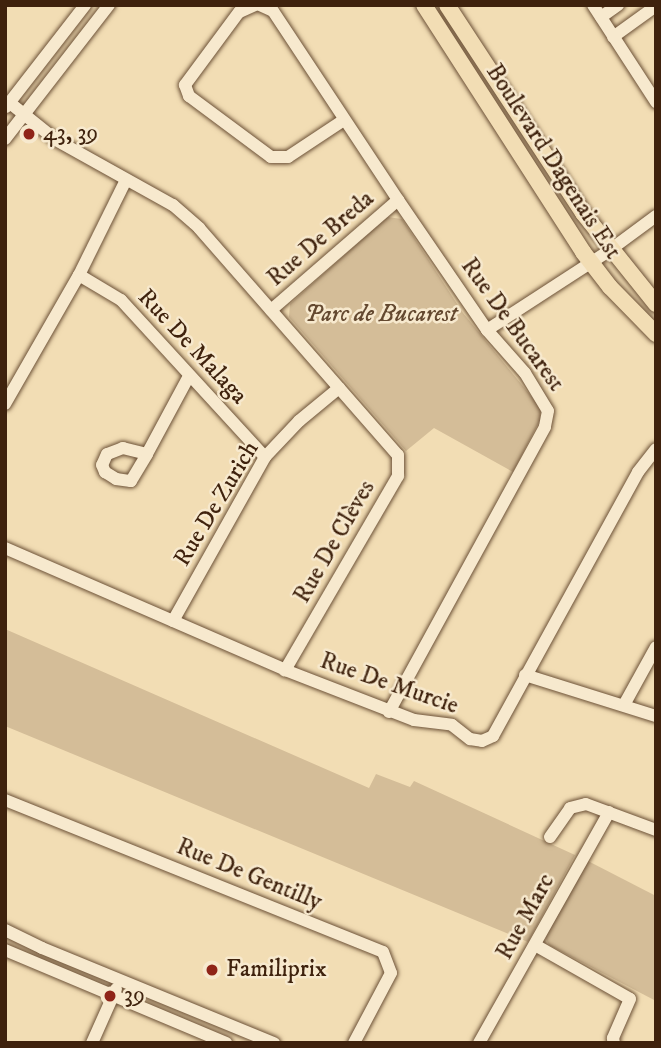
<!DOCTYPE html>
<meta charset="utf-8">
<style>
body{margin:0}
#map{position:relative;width:661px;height:1048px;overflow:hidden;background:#f2ddb4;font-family:"IM FELL DW Pica",serif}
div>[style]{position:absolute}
.green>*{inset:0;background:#d4bd98}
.roads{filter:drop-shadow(0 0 2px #6c5137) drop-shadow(0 0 2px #6c5137)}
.minor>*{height:12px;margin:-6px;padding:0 6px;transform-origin:6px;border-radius:6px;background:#f7e9ce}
.major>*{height:16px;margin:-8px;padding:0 8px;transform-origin:8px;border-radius:8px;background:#f2ddb4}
.dots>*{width:19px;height:19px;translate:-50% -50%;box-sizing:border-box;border:4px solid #f7e9ce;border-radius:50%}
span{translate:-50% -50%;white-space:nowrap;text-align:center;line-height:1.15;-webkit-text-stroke:5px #f7e9ce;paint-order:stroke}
.poi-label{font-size:24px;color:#3f220d}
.left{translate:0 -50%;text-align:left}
.street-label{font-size:24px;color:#3f220d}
.park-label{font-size:24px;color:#644930;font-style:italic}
.frame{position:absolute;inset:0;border:7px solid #3f220d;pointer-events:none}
</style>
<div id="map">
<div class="green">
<i style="clip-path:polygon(387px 217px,402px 219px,463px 313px,540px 407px,540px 420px,513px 472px,434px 428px,406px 451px,289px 317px,290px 304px)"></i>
<i style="clip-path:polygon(5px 629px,369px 788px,376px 774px,410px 787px,414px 781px,575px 855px,528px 942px,5px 726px)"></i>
<i style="clip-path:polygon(588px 861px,656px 896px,656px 1001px,549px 945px,545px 937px)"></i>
</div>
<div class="roads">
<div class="minor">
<i style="left:255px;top:5px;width:17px;rotate:156deg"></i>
<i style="left:239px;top:12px;width:91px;rotate:126.5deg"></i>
<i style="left:185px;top:85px;width:12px;rotate:70deg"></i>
<i style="left:189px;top:96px;width:102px;rotate:36.6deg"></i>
<i style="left:271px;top:157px;width:17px"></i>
<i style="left:288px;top:157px;width:67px;rotate:-33.5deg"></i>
<i style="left:260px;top:5px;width:14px;rotate:25deg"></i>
<i style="left:273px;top:11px;width:227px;rotate:56.5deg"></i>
<i style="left:398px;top:200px;width:158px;rotate:55.6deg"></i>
<i style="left:487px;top:330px;width:57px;rotate:48.5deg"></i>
<i style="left:525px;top:373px;width:44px;rotate:58.8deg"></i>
<i style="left:548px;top:411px;width:16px;rotate:101deg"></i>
<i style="left:545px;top:427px;width:325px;rotate:118.7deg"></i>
<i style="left:593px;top:5px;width:116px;rotate:57deg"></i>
<i style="left:601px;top:17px;width:21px;rotate:-35deg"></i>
<i style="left:613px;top:37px;width:53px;rotate:-35.8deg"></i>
<i style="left:10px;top:103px;width:59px;rotate:38.8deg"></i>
<i style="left:56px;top:140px;width:134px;rotate:29.1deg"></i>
<i style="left:173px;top:205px;width:35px;rotate:41deg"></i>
<i style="left:199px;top:228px;width:302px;rotate:48.8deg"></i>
<i style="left:398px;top:455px;width:21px;rotate:90deg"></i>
<i style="left:398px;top:476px;width:225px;rotate:120.2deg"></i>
<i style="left:6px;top:107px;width:129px;rotate:-52.2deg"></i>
<i style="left:5px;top:139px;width:170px;rotate:-52.2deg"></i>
<i style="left:79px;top:275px;width:49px;rotate:30.8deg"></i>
<i style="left:121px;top:300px;width:213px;rotate:47.5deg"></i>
<i style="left:271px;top:310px;width:168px;rotate:-40.9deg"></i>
<i style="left:487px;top:330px;width:147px;rotate:-33deg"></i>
<i style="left:610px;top:250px;width:57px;rotate:-36.5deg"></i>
<i style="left:5px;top:404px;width:149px;rotate:-60.2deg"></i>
<i style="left:79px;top:275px;width:106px;rotate:-63.7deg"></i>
<i style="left:147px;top:454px;width:25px;rotate:-166deg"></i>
<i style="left:123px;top:448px;width:17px;rotate:159deg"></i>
<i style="left:107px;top:454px;width:12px;rotate:114deg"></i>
<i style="left:102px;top:465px;width:8px;rotate:67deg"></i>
<i style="left:105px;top:472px;width:13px;rotate:32deg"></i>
<i style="left:116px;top:479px;width:15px;rotate:8deg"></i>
<i style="left:131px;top:481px;width:31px;rotate:-59deg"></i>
<i style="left:147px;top:454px;width:89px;rotate:-61.7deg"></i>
<i style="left:5px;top:548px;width:305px;rotate:23.5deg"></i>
<i style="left:285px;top:670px;width:138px;rotate:21.2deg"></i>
<i style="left:414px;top:720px;width:38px;rotate:7deg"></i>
<i style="left:452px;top:725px;width:23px;rotate:38deg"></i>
<i style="left:470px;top:739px;width:12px;rotate:9deg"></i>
<i style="left:482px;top:741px;width:12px;rotate:-24deg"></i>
<i style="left:493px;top:736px;width:301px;rotate:-61.2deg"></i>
<i style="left:638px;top:472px;width:29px;rotate:-52deg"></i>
<i style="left:173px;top:621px;width:188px;rotate:-60.7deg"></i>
<i style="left:265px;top:457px;width:50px;rotate:-46.6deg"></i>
<i style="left:299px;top:421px;width:52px;rotate:-39.5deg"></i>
<i style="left:525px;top:675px;width:137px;rotate:17.4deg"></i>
<i style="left:624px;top:705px;width:66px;rotate:-61.1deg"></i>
<i style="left:5px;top:800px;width:407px;rotate:21.9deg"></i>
<i style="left:383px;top:952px;width:22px;rotate:69deg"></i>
<i style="left:391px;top:973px;width:79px;rotate:117.9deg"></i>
<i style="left:550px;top:837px;width:35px;rotate:-55deg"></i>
<i style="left:570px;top:808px;width:16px;rotate:-14deg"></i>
<i style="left:586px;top:804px;width:75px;rotate:20.4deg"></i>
<i style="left:5px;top:930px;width:41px;rotate:25.9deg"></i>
<i style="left:42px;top:948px;width:251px;rotate:22.3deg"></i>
<i style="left:535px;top:945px;width:109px;rotate:29.6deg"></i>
<i style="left:630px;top:999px;width:43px;rotate:113.6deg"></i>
<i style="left:613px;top:1038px;width:5px;rotate:79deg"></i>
<i style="left:5px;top:950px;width:240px;rotate:22.8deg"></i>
<i style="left:92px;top:1043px;width:59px;rotate:-66deg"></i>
<i style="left:479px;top:1043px;width:265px;rotate:-60.6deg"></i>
</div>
<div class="major">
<i style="left:424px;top:5px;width:294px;rotate:57.2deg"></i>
<i style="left:583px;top:252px;width:44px;rotate:52.4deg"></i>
<i style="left:610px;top:287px;width:66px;rotate:45.6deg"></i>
<i style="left:447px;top:5px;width:249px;rotate:56.8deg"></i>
<i style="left:583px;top:213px;width:117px;rotate:51.3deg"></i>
</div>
</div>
<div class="dots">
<i style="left:29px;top:134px;background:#8f2418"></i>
<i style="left:212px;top:970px;background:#8f2418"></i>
<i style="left:110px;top:996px;background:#8f2418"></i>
</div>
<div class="poi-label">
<span class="left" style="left:43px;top:134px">43, 39</span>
<span class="left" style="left:226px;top:970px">Familiprix</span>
<span class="left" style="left:124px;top:996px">39</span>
</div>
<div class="street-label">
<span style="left:553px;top:162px;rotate:57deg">Boulevard Dagenais Est</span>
<span style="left:321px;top:239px;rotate:-41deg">Rue De Breda</span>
<span style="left:512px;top:325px;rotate:54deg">Rue De Bucarest</span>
<span style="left:192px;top:347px;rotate:47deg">Rue De Malaga</span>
<span style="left:217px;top:504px;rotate:-59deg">Rue De Zurich</span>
<span style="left:335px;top:542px;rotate:-60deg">Rue De Clèves</span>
<span style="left:389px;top:684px;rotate:19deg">Rue De Murcie</span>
<span style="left:249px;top:875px;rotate:22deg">Rue De Gentilly</span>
<span style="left:526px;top:917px;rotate:-61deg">Rue Marc</span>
</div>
<div class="park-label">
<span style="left:381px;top:315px">Parc de Bucarest</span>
</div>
<div class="frame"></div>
</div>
